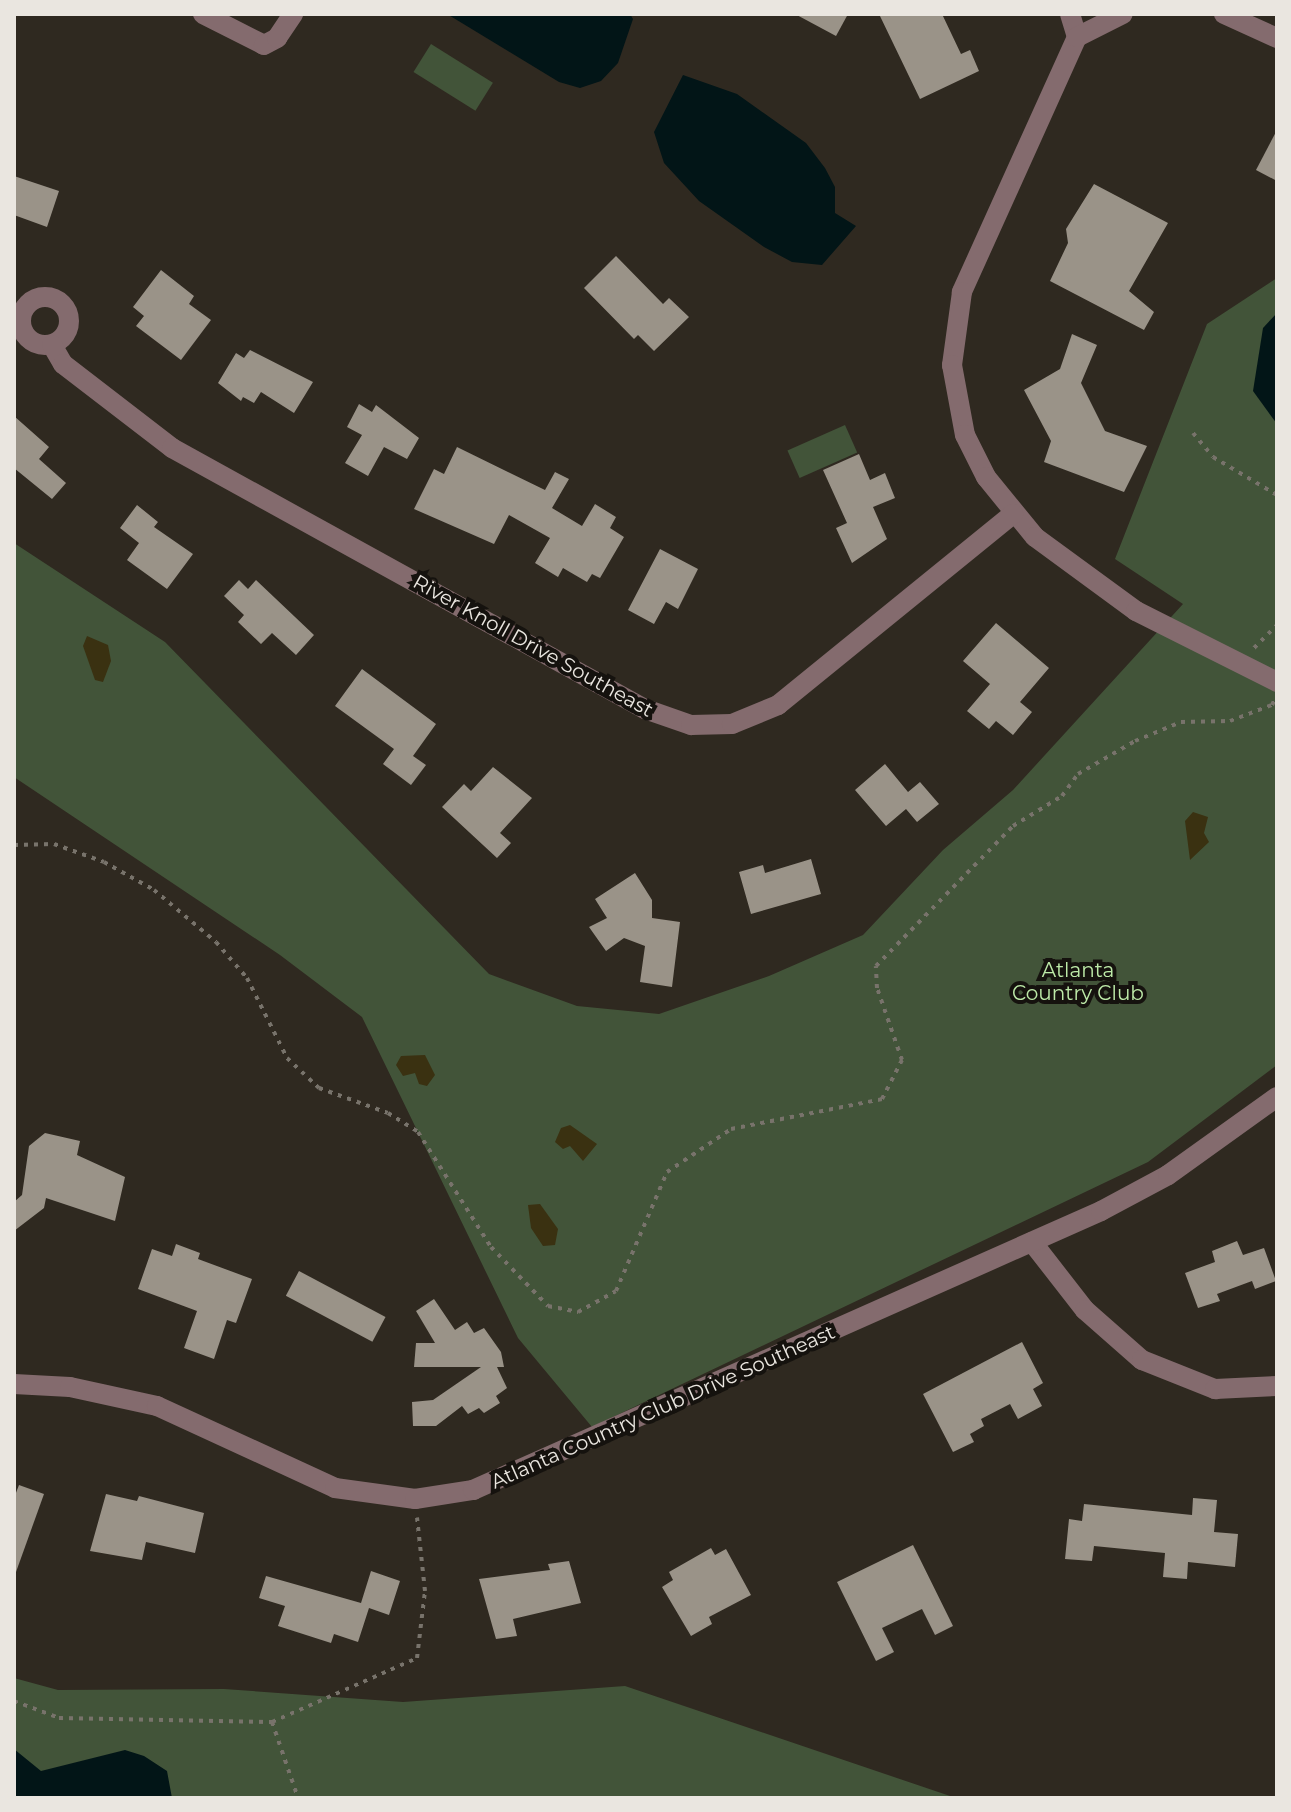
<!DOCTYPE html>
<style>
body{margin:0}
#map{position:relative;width:1291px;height:1812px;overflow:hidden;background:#2f2920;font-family:Montserrat,sans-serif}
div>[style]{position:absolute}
.green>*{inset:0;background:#425439;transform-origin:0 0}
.sand>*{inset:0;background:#3a3111}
.water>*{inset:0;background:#021517}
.building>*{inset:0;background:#9a9388;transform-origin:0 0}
.path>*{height:4px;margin-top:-2px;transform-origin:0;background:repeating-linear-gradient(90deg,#78736b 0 4px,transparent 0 10px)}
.minor>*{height:20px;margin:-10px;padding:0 10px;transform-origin:10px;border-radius:10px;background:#846b6e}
.minor>.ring{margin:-10px;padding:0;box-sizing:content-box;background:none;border:20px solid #846b6e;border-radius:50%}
span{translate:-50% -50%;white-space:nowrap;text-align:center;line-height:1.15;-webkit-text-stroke:8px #15120e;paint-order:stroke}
.street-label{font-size:20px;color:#eae6e0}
.park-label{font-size:20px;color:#bdeaa8}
.frame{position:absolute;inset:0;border:16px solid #eae6e0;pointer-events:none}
</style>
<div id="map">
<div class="green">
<i style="left:431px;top:44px;width:73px;height:33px;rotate:32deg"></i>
<i style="clip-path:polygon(1277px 278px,1277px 1065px,1148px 1162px,592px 1427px,518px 1338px,362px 1017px,280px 955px,14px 777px,14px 543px,165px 642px,489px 974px,577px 1006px,659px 1014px,769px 976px,863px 935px,943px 850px,1013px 790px,1183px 604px,1115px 559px,1207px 324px)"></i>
<i style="left:845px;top:425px;width:30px;height:63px;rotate:66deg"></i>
<i style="clip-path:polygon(14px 1678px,58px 1690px,224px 1689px,403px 1702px,625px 1686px,956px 1798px,14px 1798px)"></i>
</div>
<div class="sand">
<i style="clip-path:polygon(87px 636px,108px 645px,111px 661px,103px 682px,95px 680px,83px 646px)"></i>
<i style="clip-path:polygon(1193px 812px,1208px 817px,1204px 833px,1209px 842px,1190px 860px,1185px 821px)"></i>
<i style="clip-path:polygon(425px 1055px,435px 1075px,427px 1086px,419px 1084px,415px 1073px,403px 1076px,396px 1065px,401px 1056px)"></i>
<i style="clip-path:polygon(570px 1125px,597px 1144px,583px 1161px,570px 1146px,563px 1149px,555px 1142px,561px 1128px)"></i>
<i style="clip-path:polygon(540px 1204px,558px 1229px,555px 1245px,543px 1246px,531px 1228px,528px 1205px)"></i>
</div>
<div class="water">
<i style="clip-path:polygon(447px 14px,630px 14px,633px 19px,618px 63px,601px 81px,580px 88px,559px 82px)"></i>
<i style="clip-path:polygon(683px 75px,737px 94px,806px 143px,825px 168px,835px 187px,835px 213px,856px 226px,822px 265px,792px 262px,764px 247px,699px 201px,664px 163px,654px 132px)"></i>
<i style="clip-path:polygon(1277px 313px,1277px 424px,1253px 391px,1263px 328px)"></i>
<i style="clip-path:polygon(14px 1749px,41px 1771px,125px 1750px,144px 1756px,167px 1771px,172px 1798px,14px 1798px)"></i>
</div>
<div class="building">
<i style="clip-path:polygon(795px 14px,848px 14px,836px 36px)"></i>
<i style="clip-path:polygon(879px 14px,942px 14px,961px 54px,970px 50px,979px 71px,920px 99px)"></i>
<i style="clip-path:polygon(1277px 130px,1277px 181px,1256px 170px)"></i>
<i style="clip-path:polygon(14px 176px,59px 191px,47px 227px,14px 215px)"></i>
<i style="clip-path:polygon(1094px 184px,1168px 223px,1129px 291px,1154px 312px,1144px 330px,1050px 281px,1068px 243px,1066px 229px)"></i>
<i style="clip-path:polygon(616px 256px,663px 304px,669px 298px,689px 317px,654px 351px,638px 335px,634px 339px,584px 288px)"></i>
<i style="clip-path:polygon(161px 270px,194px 296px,189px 304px,211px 320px,181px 360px,136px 326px,144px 316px,133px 307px)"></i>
<i style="clip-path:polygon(1072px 334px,1097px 345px,1081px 383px,1105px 431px,1147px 446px,1124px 492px,1044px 462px,1051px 441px,1024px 390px,1060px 369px)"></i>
<i style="clip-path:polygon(250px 350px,313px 382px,294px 413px,261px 392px,254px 403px,243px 397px,241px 401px,218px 383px,236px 353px,244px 358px)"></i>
<i style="clip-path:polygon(359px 404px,372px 412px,376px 405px,419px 438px,407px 459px,384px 447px,368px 476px,345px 463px,362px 435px,347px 427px)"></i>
<i style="clip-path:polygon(14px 416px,49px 447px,39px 459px,66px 483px,52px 499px,14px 468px)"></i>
<i style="clip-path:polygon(457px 447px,545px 490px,555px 472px,569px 479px,552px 508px,582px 526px,595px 504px,616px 517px,610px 528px,624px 537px,600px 578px,592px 574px,587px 582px,563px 568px,558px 577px,535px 563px,550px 538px,509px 515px,494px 544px,414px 509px,434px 469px,444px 474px)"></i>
<i style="clip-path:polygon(859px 454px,870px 480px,885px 473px,895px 498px,873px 507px,887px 539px,852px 563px,836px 528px,847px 523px,823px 470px)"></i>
<i style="clip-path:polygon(137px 505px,158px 522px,154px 527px,193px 554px,167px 589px,127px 560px,139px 543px,120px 528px)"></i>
<i style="clip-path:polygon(660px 549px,698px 569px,678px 609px,666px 602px,654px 624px,628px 610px)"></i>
<i style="clip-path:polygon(239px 580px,248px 589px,256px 580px,314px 635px,296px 655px,272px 633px,261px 644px,238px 622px,244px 615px,224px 596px)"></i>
<i style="clip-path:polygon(996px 623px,1049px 668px,1020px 702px,1032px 712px,1013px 735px,996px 721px,989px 729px,967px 711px,990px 684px,963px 661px)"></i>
<i style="clip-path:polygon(362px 669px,436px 724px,413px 756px,426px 765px,411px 785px,383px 764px,394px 749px,335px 706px)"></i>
<i style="clip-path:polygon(885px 764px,908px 792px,920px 782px,939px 804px,917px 822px,906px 809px,886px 826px,855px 790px)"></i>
<i style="clip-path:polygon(493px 767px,532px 798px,500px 833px,511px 843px,497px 858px,442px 807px,464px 784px,471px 791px)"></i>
<i style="clip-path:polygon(811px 859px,821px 894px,751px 914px,739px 872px,763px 865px,765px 873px)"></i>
<i style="clip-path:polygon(635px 873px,652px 900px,652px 918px,680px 922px,672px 987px,640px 982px,645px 946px,624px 938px,606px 951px,589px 927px,607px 918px,595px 899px)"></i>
<i style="clip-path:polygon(45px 1133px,80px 1141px,77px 1155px,125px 1177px,115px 1221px,46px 1198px,44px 1208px,14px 1231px,14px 1202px,22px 1195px,29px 1146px)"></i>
<i style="clip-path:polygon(1237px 1241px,1243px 1255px,1264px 1248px,1276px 1281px,1255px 1289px,1252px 1281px,1217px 1294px,1220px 1301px,1198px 1308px,1185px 1273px,1215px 1262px,1212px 1251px)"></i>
<i style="clip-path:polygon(176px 1244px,200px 1253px,198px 1259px,252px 1279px,236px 1323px,227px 1320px,214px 1359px,184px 1348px,197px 1311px,138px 1289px,152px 1249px,172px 1256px)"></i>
<i style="left:299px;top:1271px;width:98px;height:28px;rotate:28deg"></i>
<i style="clip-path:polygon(434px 1299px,455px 1330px,467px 1322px,474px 1333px,484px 1328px,501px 1352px,504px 1367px,497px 1367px,507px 1388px,496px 1396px,500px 1403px,484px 1413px,479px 1408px,468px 1414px,462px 1406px,436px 1426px,413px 1426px,412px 1402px,433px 1400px,481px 1367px,414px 1367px,416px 1343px,435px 1343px,416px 1311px)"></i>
<i style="clip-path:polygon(1022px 1342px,1043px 1383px,1033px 1389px,1042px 1406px,1018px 1419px,1010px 1404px,981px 1419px,984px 1426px,970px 1434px,974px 1442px,953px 1452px,923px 1394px)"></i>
<i style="clip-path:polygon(19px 1485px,44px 1494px,16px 1572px,14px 1498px)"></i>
<i style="clip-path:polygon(106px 1494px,137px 1501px,139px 1496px,204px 1513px,195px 1553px,146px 1542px,142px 1560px,90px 1551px)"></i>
<i style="clip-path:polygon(1193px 1498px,1217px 1500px,1214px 1532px,1238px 1534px,1235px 1567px,1188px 1562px,1187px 1579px,1163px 1577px,1165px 1553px,1094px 1546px,1092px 1561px,1065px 1559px,1069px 1519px,1082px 1521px,1084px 1504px,1192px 1515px)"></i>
<i style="clip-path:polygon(913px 1545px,953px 1626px,935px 1635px,922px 1609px,882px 1628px,894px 1652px,876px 1661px,837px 1582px)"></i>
<i style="clip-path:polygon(711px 1548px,715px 1555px,726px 1549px,751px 1595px,709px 1617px,712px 1624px,691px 1636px,662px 1587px,673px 1580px,669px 1572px)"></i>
<i style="clip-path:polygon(569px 1561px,581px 1603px,513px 1619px,517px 1636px,496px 1639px,479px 1579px,550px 1570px,548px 1564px)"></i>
<i style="clip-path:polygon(371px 1571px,400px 1581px,389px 1615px,369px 1608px,358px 1642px,334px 1634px,331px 1643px,278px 1626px,285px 1606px,259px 1598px,266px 1576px,361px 1603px)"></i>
</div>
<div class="path">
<i style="left:1193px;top:433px;width:31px;rotate:50deg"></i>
<i style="left:1213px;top:457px;width:74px;rotate:30.7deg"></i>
<i style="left:1254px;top:648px;width:33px;rotate:-45deg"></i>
<i style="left:14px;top:845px;width:40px;rotate:-1.4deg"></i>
<i style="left:54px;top:844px;width:53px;rotate:19.8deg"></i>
<i style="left:104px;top:862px;width:57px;rotate:29.2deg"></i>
<i style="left:154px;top:890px;width:81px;rotate:40deg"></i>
<i style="left:216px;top:942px;width:48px;rotate:49.3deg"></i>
<i style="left:247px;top:978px;width:89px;rotate:63.4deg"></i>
<i style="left:287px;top:1058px;width:44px;rotate:43.2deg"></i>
<i style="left:319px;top:1088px;width:73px;rotate:19.9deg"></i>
<i style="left:388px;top:1113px;width:36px;rotate:32deg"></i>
<i style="left:418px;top:1132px;width:136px;rotate:57.6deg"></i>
<i style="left:491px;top:1247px;width:82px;rotate:46deg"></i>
<i style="left:548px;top:1306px;width:31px;rotate:11deg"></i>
<i style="left:578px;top:1312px;width:43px;rotate:-28.9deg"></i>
<i style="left:616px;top:1291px;width:129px;rotate:-66.8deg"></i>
<i style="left:667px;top:1172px;width:77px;rotate:-33.9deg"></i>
<i style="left:731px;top:1129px;width:154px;rotate:-11.2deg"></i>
<i style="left:882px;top:1099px;width:44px;rotate:-62.9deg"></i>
<i style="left:902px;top:1060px;width:76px;rotate:-109.1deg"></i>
<i style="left:877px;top:988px;width:22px;rotate:-93deg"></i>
<i style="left:876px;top:966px;width:196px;rotate:-45.6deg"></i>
<i style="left:1013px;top:826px;width:57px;rotate:-31.5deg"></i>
<i style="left:1062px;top:796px;width:27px;rotate:-54deg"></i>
<i style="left:1078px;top:774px;width:66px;rotate:-30.1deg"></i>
<i style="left:1135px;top:741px;width:50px;rotate:-22.4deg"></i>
<i style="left:1181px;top:722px;width:49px;rotate:-1.2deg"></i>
<i style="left:1230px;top:721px;width:45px;rotate:-20.9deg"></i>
<i style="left:1272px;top:705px;width:7px;rotate:-63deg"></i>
<i style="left:14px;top:1701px;width:48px;rotate:20.7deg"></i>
<i style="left:59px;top:1718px;width:213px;rotate:1.1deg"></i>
<i style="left:272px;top:1722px;width:80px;rotate:71.1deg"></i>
<i style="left:272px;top:1722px;width:158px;rotate:-23.8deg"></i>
<i style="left:417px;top:1658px;width:67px;rotate:-83.2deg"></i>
<i style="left:425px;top:1591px;width:74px;rotate:-96.2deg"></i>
</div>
<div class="minor">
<i style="left:203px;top:14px;width:68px;rotate:26.9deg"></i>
<i style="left:264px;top:45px;width:15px;rotate:-28deg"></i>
<i style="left:277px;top:38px;width:29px;rotate:-56deg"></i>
<i style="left:1070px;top:14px;width:24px;rotate:73deg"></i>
<i style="left:1077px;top:37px;width:280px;rotate:114.3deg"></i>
<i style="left:962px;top:292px;width:74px;rotate:97.8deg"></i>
<i style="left:952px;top:365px;width:71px;rotate:79.5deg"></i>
<i style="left:965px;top:435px;width:47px;rotate:63.4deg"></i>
<i style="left:986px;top:477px;width:77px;rotate:50.8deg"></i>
<i style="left:1035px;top:537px;width:125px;rotate:36.2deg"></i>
<i style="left:1136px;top:611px;width:158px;rotate:26.7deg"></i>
<i style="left:1224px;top:14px;width:58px;rotate:24.4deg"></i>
<i style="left:1077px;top:37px;width:51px;rotate:-26.6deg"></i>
<i class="ring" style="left:21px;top:297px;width:28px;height:28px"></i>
<i style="left:52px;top:345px;width:22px;rotate:60deg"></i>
<i style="left:63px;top:364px;width:138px;rotate:37.6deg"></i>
<i style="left:172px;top:448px;width:540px;rotate:28.89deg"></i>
<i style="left:645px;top:709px;width:49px;rotate:19.2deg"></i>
<i style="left:691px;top:725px;width:41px;rotate:-1.4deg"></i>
<i style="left:732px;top:724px;width:50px;rotate:-22.4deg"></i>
<i style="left:778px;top:705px;width:303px;rotate:-39.1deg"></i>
<i style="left:1032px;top:1242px;width:86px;rotate:52.1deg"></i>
<i style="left:1085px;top:1310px;width:76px;rotate:41.3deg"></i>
<i style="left:1142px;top:1360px;width:79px;rotate:21.7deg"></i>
<i style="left:1215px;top:1389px;width:62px;rotate:-2.8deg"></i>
<i style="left:14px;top:1384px;width:56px;rotate:3.1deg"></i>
<i style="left:70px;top:1387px;width:89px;rotate:12.3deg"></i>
<i style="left:157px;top:1406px;width:196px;rotate:24.7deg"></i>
<i style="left:335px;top:1488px;width:81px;rotate:7.8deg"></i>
<i style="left:415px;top:1499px;width:59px;rotate:-8.8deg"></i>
<i style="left:473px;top:1490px;width:687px;rotate:-23.95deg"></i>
<i style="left:1101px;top:1211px;width:76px;rotate:-28.2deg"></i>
<i style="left:1168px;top:1175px;width:134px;rotate:-35.6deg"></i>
</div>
<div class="street-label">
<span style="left:533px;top:646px;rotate:29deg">River Knoll Drive Southeast</span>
<span style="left:663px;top:1407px;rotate:-24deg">Atlanta Country Club Drive Southeast</span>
</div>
<div class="park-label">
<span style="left:1078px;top:982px">Atlanta<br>Country Club</span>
</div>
<div class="frame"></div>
</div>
